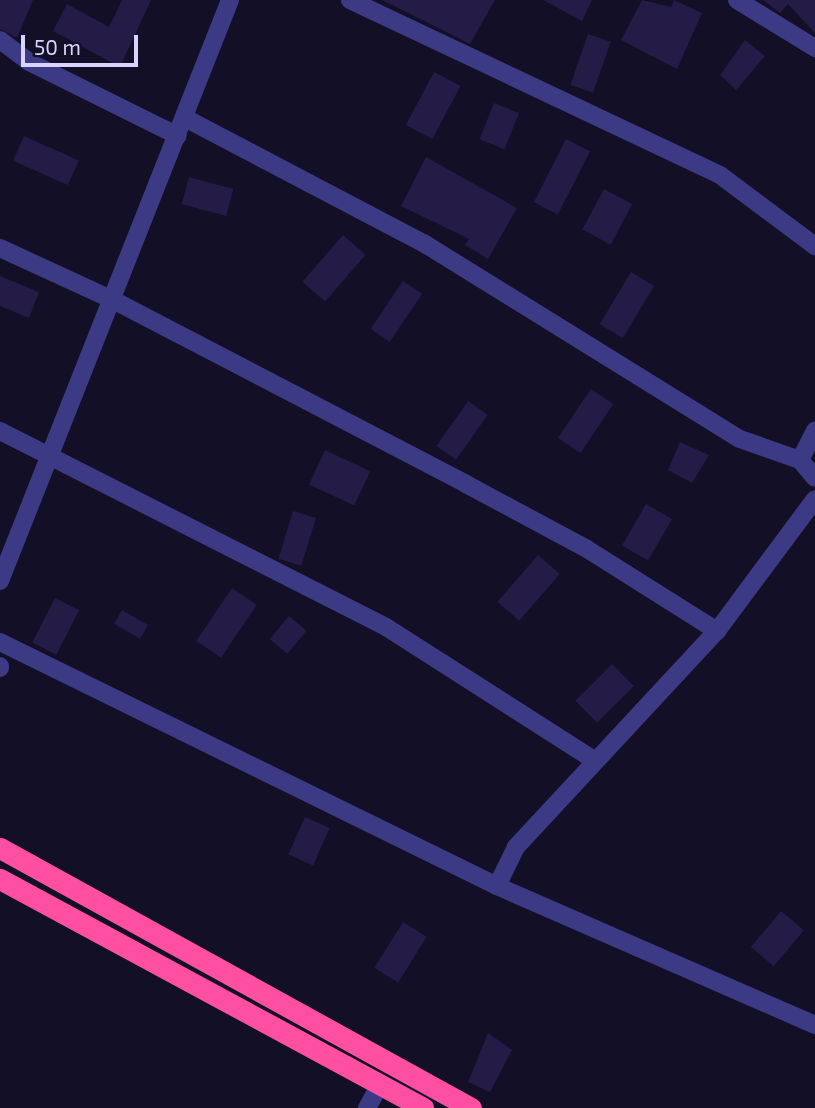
<!DOCTYPE html>
<style>
body{margin:0}
#map{position:relative;width:815px;height:1108px;overflow:hidden;background:#130f26;font-family:"Exo 2",sans-serif}
div>[style]{position:absolute}
.building>*{inset:0;background:#241b47;transform-origin:0 0}
.minor>*{height:18px;margin:-9px;padding:0 9px;transform-origin:9px;border-radius:9px;background:#3d3a85}
.highway>*{height:21px;margin:-10.5px;padding:0 10.5px;transform-origin:10.5px;border-radius:10.5px;background:#ff4fa3}
span{translate:-50% -50%;white-space:nowrap;text-align:center;line-height:1.15;-webkit-text-stroke:5px #130f26;paint-order:stroke}
.scale{position:absolute;left:21px;top:35px;width:117px;height:32px;box-sizing:border-box;border:4px solid #d9d4ff;border-top:0;padding-left:9px;font-size:21px;line-height:24px;white-space:nowrap;color:#d9d4ff;-webkit-text-stroke:5px #130f26;paint-order:stroke}
</style>
<div id="map">
<div class="building">
<i style="clip-path:polygon(0 0,33px 0,17px 38px,0 29px)"></i>
<i style="clip-path:polygon(122px 0,151px 0,120px 67px,53px 31px,67px 4px,109px 27px)"></i>
<i style="clip-path:polygon(382px 0,495px 0,470px 44px)"></i>
<i style="clip-path:polygon(543px 0,592px 0,582px 21px)"></i>
<i style="clip-path:polygon(642px 0,671px 7px,674px 0,702px 13px,677px 69px,621px 40px)"></i>
<i style="clip-path:polygon(763px 0,815px 0,815px 33px,788px 4px,780px 13px)"></i>
<i style="left:588px;top:34px;width:24px;height:54px;rotate:19deg"></i>
<i style="clip-path:polygon(745px 40px,765px 56px,736px 90px,720px 75px)"></i>
<i style="left:434px;top:72px;width:30px;height:60px;rotate:28deg"></i>
<i style="left:494px;top:103px;width:27px;height:39px;rotate:22deg"></i>
<i style="left:24px;top:136px;width:60px;height:27px;rotate:24deg"></i>
<i style="left:566px;top:139px;width:27px;height:71px;rotate:27deg"></i>
<i style="clip-path:polygon(426px 157px,517px 208px,488px 259px,465px 245px,469px 239px,401px 206px)"></i>
<i style="left:189px;top:177px;width:46px;height:28px;rotate:15deg"></i>
<i style="left:604px;top:189px;width:32px;height:46px;rotate:28deg"></i>
<i style="left:343px;top:235px;width:30px;height:62px;rotate:41deg"></i>
<i style="left:631px;top:272px;width:27px;height:61px;rotate:31deg"></i>
<i style="clip-path:polygon(0 276px,39px 292px,29px 318px,0 306px)"></i>
<i style="left:403px;top:281px;width:23px;height:58px;rotate:34deg"></i>
<i style="left:591px;top:389px;width:27px;height:59px;rotate:34deg"></i>
<i style="left:468px;top:401px;width:24px;height:55px;rotate:35deg"></i>
<i style="clip-path:polygon(680px 442px,709px 455px,692px 483px,668px 470px)"></i>
<i style="left:325px;top:450px;width:50px;height:38px;rotate:25deg"></i>
<i style="left:646px;top:504px;width:30px;height:48px;rotate:30deg"></i>
<i style="left:293px;top:511px;width:24px;height:50px;rotate:17deg"></i>
<i style="left:538px;top:555px;width:29px;height:62px;rotate:41deg"></i>
<i style="left:232px;top:588px;width:30px;height:64px;rotate:34deg"></i>
<i style="left:55px;top:598px;width:27px;height:50px;rotate:27deg"></i>
<i style="left:122px;top:610px;width:30px;height:16px;rotate:30deg"></i>
<i style="left:289px;top:616px;width:23px;height:30px;rotate:40deg"></i>
<i style="left:612px;top:664px;width:31px;height:52px;rotate:45deg"></i>
<i style="left:305px;top:817px;width:27px;height:41px;rotate:24deg"></i>
<i style="left:781px;top:911px;width:30px;height:47px;rotate:40deg"></i>
<i style="left:403px;top:922px;width:28px;height:54px;rotate:32deg"></i>
<i style="clip-path:polygon(488px 1033px,512px 1050px,490px 1092px,468px 1082px)"></i>
</div>
<div class="minor">
<i style="left:350px;top:0;width:409px;rotate:25.3deg"></i>
<i style="left:720px;top:175px;width:119px;rotate:36.8deg"></i>
<i style="left:737px;top:0;width:92px;rotate:31.6deg"></i>
<i style="left:0;top:40px;width:36px;rotate:37deg"></i>
<i style="left:29px;top:62px;width:166px;rotate:26.4deg"></i>
<i style="left:185px;top:118px;width:271px;rotate:27.7deg"></i>
<i style="left:425px;top:244px;width:370px;rotate:31.8deg"></i>
<i style="left:740px;top:439px;width:64px;rotate:19.3deg"></i>
<i style="left:800px;top:460px;width:23px;rotate:50deg"></i>
<i style="left:0;top:248px;width:124px;rotate:24.7deg"></i>
<i style="left:113px;top:300px;width:398px;rotate:27.5deg"></i>
<i style="left:466px;top:484px;width:137px;rotate:28.2deg"></i>
<i style="left:587px;top:549px;width:154px;rotate:32.2deg"></i>
<i style="left:0;top:431px;width:433px;rotate:26.9deg"></i>
<i style="left:386px;top:627px;width:247px;rotate:32.6deg"></i>
<i style="left:800px;top:460px;width:33px;rotate:-63deg"></i>
<i style="left:0;top:581px;width:625px;rotate:-68.4deg"></i>
<i style="left:0;top:642px;width:554px;rotate:26.15deg"></i>
<i style="left:497px;top:886px;width:347px;rotate:23.6deg"></i>
<i style="left:0;top:666px;width:2px;rotate:90deg"></i>
<i style="left:497px;top:886px;width:43px;rotate:-64deg"></i>
<i style="left:516px;top:847px;width:295px;rotate:-47.1deg"></i>
<i style="left:717px;top:631px;width:164px;rotate:-53.4deg"></i>
<i style="left:367px;top:1108px;width:25px;rotate:-61deg"></i>
</div>
<div class="highway">
<i style="left:0;top:848px;width:538px;rotate:28.9deg"></i>
<i style="left:0;top:879px;width:481px;rotate:28.4deg"></i>
</div>
<div class="scale">50 m</div>
</div>
